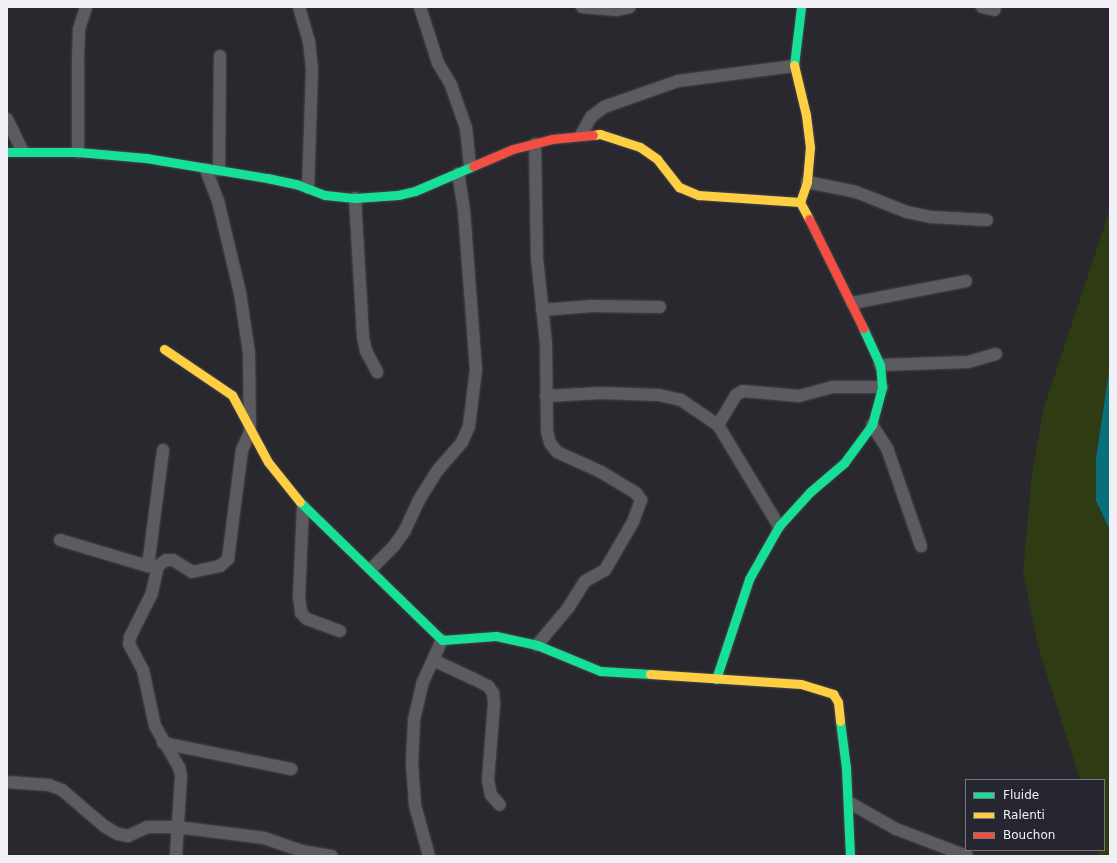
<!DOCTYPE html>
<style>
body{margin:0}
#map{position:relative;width:1117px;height:863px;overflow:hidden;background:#28282e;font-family:"DejaVu Sans",sans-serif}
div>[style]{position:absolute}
.green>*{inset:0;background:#2f3b13}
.water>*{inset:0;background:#096f7a}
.roads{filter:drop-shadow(0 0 1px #47464b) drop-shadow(0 0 1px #47464b)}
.street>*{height:12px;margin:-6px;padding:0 6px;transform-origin:6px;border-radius:6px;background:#5b5b60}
.fast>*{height:9px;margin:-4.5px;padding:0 4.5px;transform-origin:4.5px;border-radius:4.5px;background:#16e098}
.slow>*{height:9px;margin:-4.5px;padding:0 4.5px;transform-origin:4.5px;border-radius:4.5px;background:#ffcf43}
.jam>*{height:9px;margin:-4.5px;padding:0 4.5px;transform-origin:4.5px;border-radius:4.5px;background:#f24e42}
span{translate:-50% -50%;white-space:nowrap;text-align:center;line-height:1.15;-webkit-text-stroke:4px #262630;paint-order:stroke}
.frame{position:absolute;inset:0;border:8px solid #f1f0f7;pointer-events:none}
.legend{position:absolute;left:965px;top:779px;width:140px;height:72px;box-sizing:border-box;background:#262630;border:1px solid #777780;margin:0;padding:5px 7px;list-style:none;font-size:12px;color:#f1f0f7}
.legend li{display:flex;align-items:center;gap:8px;height:20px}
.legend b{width:20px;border:1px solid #777780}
</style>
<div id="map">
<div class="green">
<i style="clip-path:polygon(1110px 209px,1110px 365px,1096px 458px,1096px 501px,1110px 530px,1110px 856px,1099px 856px,1098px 850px,1104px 850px,1104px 780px,1080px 780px,1038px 646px,1023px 573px,1032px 473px,1044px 407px)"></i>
</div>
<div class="water">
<i style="clip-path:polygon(1110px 365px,1110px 530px,1096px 501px,1096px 458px)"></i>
</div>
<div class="roads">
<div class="street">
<i style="left:299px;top:7px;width:35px;rotate:74deg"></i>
<i style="left:309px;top:41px;width:28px;rotate:84deg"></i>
<i style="left:312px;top:69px;width:119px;rotate:91.9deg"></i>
<i style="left:420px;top:7px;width:59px;rotate:72.2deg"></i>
<i style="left:438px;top:63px;width:26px;rotate:59deg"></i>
<i style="left:451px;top:85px;width:46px;rotate:70.8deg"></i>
<i style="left:466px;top:128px;width:39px;rotate:84deg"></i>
<i style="left:582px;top:7px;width:35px;rotate:5deg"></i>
<i style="left:617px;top:10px;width:13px;rotate:-13deg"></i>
<i style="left:982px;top:7px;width:13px;rotate:13deg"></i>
<i style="left:7px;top:119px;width:34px;rotate:64deg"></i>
<i style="left:581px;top:135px;width:21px;rotate:-61deg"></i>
<i style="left:591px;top:117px;width:16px;rotate:-38deg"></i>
<i style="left:604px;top:107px;width:78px;rotate:-19.4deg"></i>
<i style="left:678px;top:81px;width:117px;rotate:-7.4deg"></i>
<i style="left:535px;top:144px;width:114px;rotate:89deg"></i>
<i style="left:537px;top:258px;width:86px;rotate:84deg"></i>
<i style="left:546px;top:344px;width:87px;rotate:89.3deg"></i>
<i style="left:547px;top:431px;width:12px;rotate:76deg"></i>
<i style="left:550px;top:443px;width:11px;rotate:52deg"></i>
<i style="left:557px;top:452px;width:48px;rotate:24.4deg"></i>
<i style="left:601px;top:472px;width:41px;rotate:31deg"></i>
<i style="left:636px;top:493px;width:9px;rotate:54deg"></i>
<i style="left:641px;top:500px;width:23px;rotate:110deg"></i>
<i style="left:633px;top:522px;width:56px;rotate:120.3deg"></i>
<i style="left:605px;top:570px;width:23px;rotate:151deg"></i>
<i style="left:585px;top:581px;width:31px;rotate:122deg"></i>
<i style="left:569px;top:607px;width:50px;rotate:130.1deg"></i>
<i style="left:78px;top:152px;width:95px;rotate:-90deg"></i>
<i style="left:78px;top:57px;width:28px;rotate:-88deg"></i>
<i style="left:79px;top:29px;width:23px;rotate:-72deg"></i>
<i style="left:219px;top:170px;width:114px;rotate:-89.5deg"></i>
<i style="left:807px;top:182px;width:50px;rotate:11.5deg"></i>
<i style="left:856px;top:192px;width:55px;rotate:21.4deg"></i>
<i style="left:907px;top:212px;width:25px;rotate:12deg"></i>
<i style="left:931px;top:217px;width:56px;rotate:3.1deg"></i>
<i style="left:355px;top:198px;width:139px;rotate:86.7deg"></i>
<i style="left:363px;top:337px;width:14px;rotate:78deg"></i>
<i style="left:366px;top:351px;width:24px;rotate:62deg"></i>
<i style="left:852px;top:303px;width:116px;rotate:-10.9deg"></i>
<i style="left:542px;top:310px;width:50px;rotate:-4.6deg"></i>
<i style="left:592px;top:306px;width:68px;rotate:0.8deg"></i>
<i style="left:880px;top:365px;width:88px;rotate:-2deg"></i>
<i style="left:968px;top:362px;width:29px;rotate:-16deg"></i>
<i style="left:546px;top:396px;width:55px;rotate:-3.1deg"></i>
<i style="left:601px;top:393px;width:58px;rotate:2deg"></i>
<i style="left:659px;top:395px;width:23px;rotate:13deg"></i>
<i style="left:681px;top:400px;width:45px;rotate:34deg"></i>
<i style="left:718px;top:425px;width:118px;rotate:58.9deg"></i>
<i style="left:718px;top:425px;width:35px;rotate:-59deg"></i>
<i style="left:736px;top:395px;width:8px;rotate:-30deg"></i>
<i style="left:743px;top:391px;width:56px;rotate:5.1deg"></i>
<i style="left:799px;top:396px;width:34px;rotate:-15deg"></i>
<i style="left:832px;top:387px;width:50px"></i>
<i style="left:872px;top:425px;width:27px;rotate:57deg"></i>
<i style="left:887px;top:448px;width:104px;rotate:70.9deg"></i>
<i style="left:303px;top:506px;width:90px;rotate:92.5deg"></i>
<i style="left:299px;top:596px;width:17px;rotate:83deg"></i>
<i style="left:301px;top:613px;width:8px;rotate:45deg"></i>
<i style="left:307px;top:619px;width:35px;rotate:20deg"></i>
<i style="left:60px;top:540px;width:92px;rotate:16.5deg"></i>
<i style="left:148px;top:566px;width:10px"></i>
<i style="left:158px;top:566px;width:10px;rotate:-37deg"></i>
<i style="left:166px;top:560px;width:7px"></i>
<i style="left:173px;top:560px;width:22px;rotate:32deg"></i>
<i style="left:192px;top:572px;width:29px;rotate:-12deg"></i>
<i style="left:220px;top:566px;width:11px;rotate:-41deg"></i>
<i style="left:228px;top:559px;width:110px;rotate:-82.7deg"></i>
<i style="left:242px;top:450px;width:20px;rotate:-66deg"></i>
<i style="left:250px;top:432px;width:79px;rotate:-90.7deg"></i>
<i style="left:249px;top:353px;width:61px;rotate:-98.5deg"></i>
<i style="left:240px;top:293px;width:95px;rotate:-103.4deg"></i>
<i style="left:218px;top:201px;width:34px;rotate:-111deg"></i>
<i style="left:148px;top:566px;width:117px;rotate:-82.6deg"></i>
<i style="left:158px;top:566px;width:28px;rotate:103deg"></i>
<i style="left:152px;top:593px;width:49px;rotate:116.6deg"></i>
<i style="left:130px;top:637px;width:7px;rotate:98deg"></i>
<i style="left:129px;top:644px;width:30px;rotate:62deg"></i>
<i style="left:143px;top:670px;width:57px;rotate:77.9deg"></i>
<i style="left:155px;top:726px;width:48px;rotate:59.7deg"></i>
<i style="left:179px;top:767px;width:9px;rotate:77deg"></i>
<i style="left:181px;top:776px;width:80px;rotate:93.6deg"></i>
<i style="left:371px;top:569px;width:33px;rotate:-45deg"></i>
<i style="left:394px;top:546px;width:19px;rotate:-55deg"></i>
<i style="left:405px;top:530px;width:33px;rotate:-65deg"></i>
<i style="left:419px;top:500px;width:34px;rotate:-58deg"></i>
<i style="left:437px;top:471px;width:38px;rotate:-49deg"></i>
<i style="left:462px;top:442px;width:17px;rotate:-66deg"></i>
<i style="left:469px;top:426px;width:56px;rotate:-82.9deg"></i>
<i style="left:476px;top:370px;width:160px;rotate:-94.3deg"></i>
<i style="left:464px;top:210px;width:37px;rotate:-99deg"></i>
<i style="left:433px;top:660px;width:45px;rotate:24.9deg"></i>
<i style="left:474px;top:679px;width:16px;rotate:27deg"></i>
<i style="left:488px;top:686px;width:9px;rotate:54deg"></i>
<i style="left:493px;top:693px;width:11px;rotate:85deg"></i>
<i style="left:494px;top:704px;width:76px;rotate:94.5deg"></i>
<i style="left:488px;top:780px;width:15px;rotate:79deg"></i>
<i style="left:491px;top:795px;width:13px;rotate:48deg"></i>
<i style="left:163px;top:743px;width:131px;rotate:11.5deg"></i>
<i style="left:7px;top:782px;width:42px;rotate:4.1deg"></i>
<i style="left:49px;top:785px;width:14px;rotate:21deg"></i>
<i style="left:62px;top:790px;width:55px;rotate:40.6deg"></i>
<i style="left:104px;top:826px;width:16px;rotate:30deg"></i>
<i style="left:118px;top:834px;width:10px;rotate:11deg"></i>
<i style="left:128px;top:836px;width:21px;rotate:-25deg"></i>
<i style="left:147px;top:827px;width:30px"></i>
<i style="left:177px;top:827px;width:88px;rotate:7.2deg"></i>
<i style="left:264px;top:838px;width:39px;rotate:19deg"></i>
<i style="left:301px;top:851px;width:31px;rotate:9deg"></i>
<i style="left:850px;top:803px;width:53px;rotate:29.5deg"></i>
<i style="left:896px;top:829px;width:76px;rotate:20.8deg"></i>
<i style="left:429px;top:856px;width:53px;rotate:-105.4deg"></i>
<i style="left:415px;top:805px;width:42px;rotate:-94.1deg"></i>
<i style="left:412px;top:763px;width:43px;rotate:-87.3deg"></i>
<i style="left:414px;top:720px;width:37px;rotate:-77deg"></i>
<i style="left:422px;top:684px;width:48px;rotate:-65.6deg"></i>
</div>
<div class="fast">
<i style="left:794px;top:65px;width:58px;rotate:-83.1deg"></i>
<i style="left:7px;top:152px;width:71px"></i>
<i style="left:78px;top:152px;width:68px;rotate:5deg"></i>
<i style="left:146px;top:158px;width:123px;rotate:9.4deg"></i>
<i style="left:267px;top:178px;width:30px;rotate:12deg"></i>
<i style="left:296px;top:184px;width:31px;rotate:21deg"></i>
<i style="left:325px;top:195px;width:30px;rotate:6deg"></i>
<i style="left:355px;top:198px;width:43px;rotate:-4deg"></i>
<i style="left:398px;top:195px;width:17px;rotate:-13deg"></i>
<i style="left:415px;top:191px;width:63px;rotate:-23.3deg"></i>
<i style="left:300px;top:502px;width:198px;rotate:44.2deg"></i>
<i style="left:442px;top:640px;width:54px;rotate:-4.2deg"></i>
<i style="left:496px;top:636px;width:42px;rotate:12.4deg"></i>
<i style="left:537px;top:645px;width:68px;rotate:22.4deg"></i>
<i style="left:600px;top:671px;width:50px;rotate:3.4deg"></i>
<i style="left:716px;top:679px;width:105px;rotate:-71.7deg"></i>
<i style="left:749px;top:579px;width:61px;rotate:-60.5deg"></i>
<i style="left:779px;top:526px;width:46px;rotate:-47.6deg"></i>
<i style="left:810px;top:492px;width:45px;rotate:-40.5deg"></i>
<i style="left:844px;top:463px;width:47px;rotate:-53.6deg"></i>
<i style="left:872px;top:425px;width:39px;rotate:-75deg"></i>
<i style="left:882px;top:387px;width:22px;rotate:-95deg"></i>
<i style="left:880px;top:365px;width:41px;rotate:-114.7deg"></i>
<i style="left:840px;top:721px;width:47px;rotate:82.7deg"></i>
<i style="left:846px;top:768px;width:88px;rotate:87.4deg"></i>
</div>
<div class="slow">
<i style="left:794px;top:65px;width:51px;rotate:76.5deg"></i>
<i style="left:806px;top:115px;width:32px;rotate:83deg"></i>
<i style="left:810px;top:147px;width:35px;rotate:95deg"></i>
<i style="left:807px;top:182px;width:21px;rotate:109deg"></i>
<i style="left:800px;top:202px;width:19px;rotate:62deg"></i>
<i style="left:593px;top:135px;width:7px;rotate:-8deg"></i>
<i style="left:600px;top:134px;width:42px;rotate:18deg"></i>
<i style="left:640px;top:147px;width:21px;rotate:35deg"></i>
<i style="left:657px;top:159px;width:36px;rotate:52deg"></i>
<i style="left:679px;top:187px;width:21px;rotate:23deg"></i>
<i style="left:698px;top:195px;width:102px;rotate:3.9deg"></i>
<i style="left:164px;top:349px;width:82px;rotate:34.1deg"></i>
<i style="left:232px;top:395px;width:76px;rotate:61.8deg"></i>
<i style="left:268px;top:462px;width:51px;rotate:51.3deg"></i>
<i style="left:650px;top:674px;width:151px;rotate:3.8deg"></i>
<i style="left:801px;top:684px;width:34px;rotate:17deg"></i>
<i style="left:833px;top:694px;width:9px;rotate:58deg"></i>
<i style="left:838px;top:702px;width:19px;rotate:84deg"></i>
</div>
<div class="jam">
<i style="left:473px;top:166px;width:43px;rotate:-23deg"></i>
<i style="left:513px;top:149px;width:40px;rotate:-14.4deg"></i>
<i style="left:552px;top:139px;width:41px;rotate:-5.6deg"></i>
<i style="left:809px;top:219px;width:122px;rotate:63.6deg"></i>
</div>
</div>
<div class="frame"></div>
<ul class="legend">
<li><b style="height:5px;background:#16e098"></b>Fluide</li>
<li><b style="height:5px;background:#ffcf43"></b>Ralenti</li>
<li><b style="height:5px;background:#f24e42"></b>Bouchon</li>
</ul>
</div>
